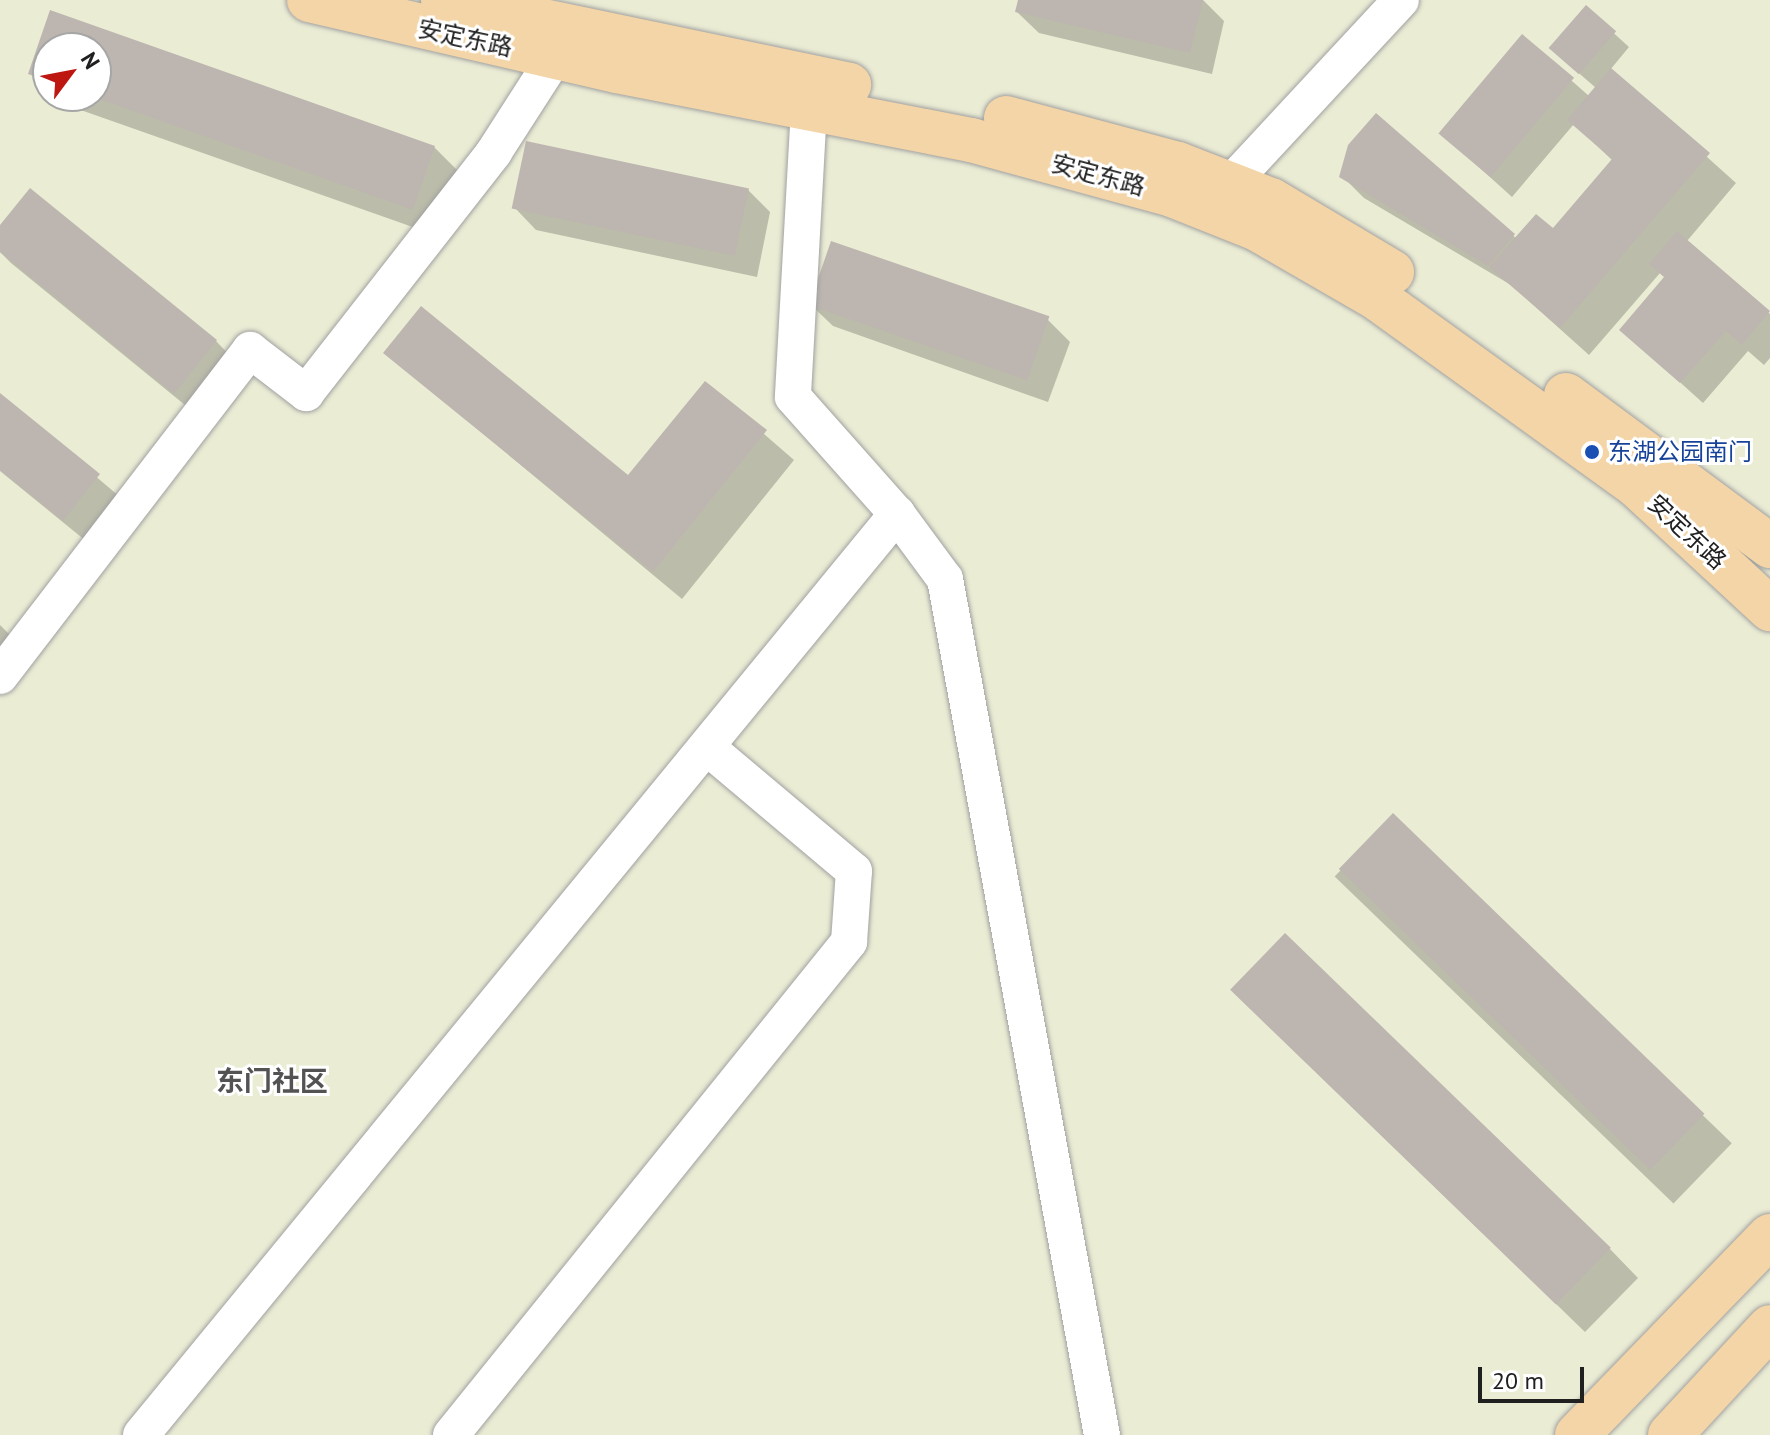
<!DOCTYPE html>
<meta charset="utf-8">
<style>
body{margin:0}
#map{position:relative;width:1770px;height:1435px;overflow:hidden;background:#efede7;font-family:"PT Sans","Noto Sans SC",sans-serif}
div>[style]{position:absolute}
.farmland>*{inset:0;background:#eaecd4}
.shadow>*{inset:0;background:#0003;transform-origin:0 0}
.building>*{inset:0;background:#bdb6b0;transform-origin:0 0}
.roads{filter:drop-shadow(0 0 2px #a1a1a1) drop-shadow(0 0 2px #a1a1a1)}
.minor>*{height:36px;margin:-18px;padding:0 18px;transform-origin:18px;border-radius:18px;background:#fff}
.major>*{height:44px;margin:-22px;padding:0 22px;transform-origin:22px;border-radius:22px;background:#f4d5a7}
.dots>*{width:22px;height:22px;translate:-50% -50%;box-sizing:border-box;border:4px solid #fff;border-radius:50%}
span{translate:-50% -50%;white-space:nowrap;text-align:center;line-height:1.15;-webkit-text-stroke:6px #fff;paint-order:stroke}
.street-label{font-size:24px;color:#202020}
.transit-label{font-size:24px;color:#164399}
.left{translate:0 -50%;text-align:left}
.quarter-label{font-size:28px;color:#535353;font-weight:700}
.north{position:absolute;left:32px;top:32px;width:80px;height:80px;box-sizing:border-box;background:#fff;border:2px solid #a6a6a6;border-radius:50%;rotate:58deg;font-size:22px;font-weight:700;line-height:32px;text-align:center;color:#202020}
.north::after{content:'';display:block;margin:auto;width:28px;height:36px;background:#be1611;clip-path:polygon(50% 0,100% 100%,50% 72%,0 100%)}
.scale{position:absolute;left:1478px;top:1367px;width:106px;height:36px;box-sizing:border-box;border:4px solid #202020;border-top:0;padding-left:10px;font-size:24px;line-height:28px;white-space:nowrap;color:#202020;-webkit-text-stroke:6px #fff;paint-order:stroke}
</style>
<div id="map">
<div class="farmland">
<i style="clip-path:polygon(evenodd,0 0,1770px 0,1770px 1435px,0 1435px,0 0,48px 48px,96px 48px,96px 96px,48px 96px,48px 48px)"></i>
</div>
<div class="shadow">
<i style="clip-path:polygon(1020px 0,1203px 0,1224px 21px,1212px 74px,1039px 33px,1017px 12px)"></i>
<i style="clip-path:polygon(1586px 8px,1629px 47px,1610px 70px,1736px 183px,1687px 241px,1770px 314px,1770px 358px,1764px 365px,1748px 351px,1703px 403px,1622px 330px,1666px 278px,1660px 273px,1589px 355px,1511px 285px,1364px 198px,1342px 176px,1376px 116px,1517px 239px,1553px 231px,1613px 161px,1574px 124px,1512px 197px,1440px 132px,1522px 37px,1589px 96px,1596px 88px,1566px 62px)"></i>
<i style="clip-path:polygon(51px 13px,434px 147px,463px 176px,441px 237px,58px 102px,53px 96px,96px 96px,96px 48px,48px 48px,48px 91px,30px 73px)"></i>
<i style="clip-path:polygon(748px 190px,770px 212px,757px 277px,536px 230px,515px 208px)"></i>
<i style="clip-path:polygon(0 228px,216px 341px,237px 363px,196px 414px,11px 263px,0 252px)"></i>
<i style="clip-path:polygon(811px 305px,1048px 320px,1070px 342px,1048px 402px,833px 326px)"></i>
<i style="clip-path:polygon(386px 353px,629px 478px,705px 383px,794px 460px,682px 599px)"></i>
<i style="clip-path:polygon(0 395px,120px 497px,86px 541px,0 471px)"></i>
<i style="clip-path:polygon(0 625px,20px 645px,0 670px)"></i>
<i style="left:1393px;top:816px;width:471px;height:84px;rotate:44deg"></i>
<i style="clip-path:polygon(1261px 1019px,1610px 1249px,1638px 1278px,1585px 1332px)"></i>
</div>
<div class="building">
<i style="clip-path:polygon(1018px 0,1203px 0,1190px 53px,1015px 12px)"></i>
<i style="left:1586px;top:5px;width:40px;height:57px;rotate:41deg"></i>
<i style="clip-path:polygon(50px 10px,435px 146px,413px 210px,96px 98px,96px 48px,48px 48px,48px 81px,28px 74px)"></i>
<i style="left:1522px;top:34px;width:68px;height:130px;rotate:40deg"></i>
<i style="clip-path:polygon(1611px 68px,1710px 153px,1560px 328px,1489px 267px,1536px 214px,1553px 228px,1612px 159px,1567px 120px)"></i>
<i style="clip-path:polygon(1376px 113px,1515px 234px,1488px 266px,1339px 177px,1348px 145px)"></i>
<i style="left:526px;top:141px;width:228px;height:69px;rotate:12deg"></i>
<i style="clip-path:polygon(30px 188px,217px 340px,174px 394px,0 252px,0 225px)"></i>
<i style="clip-path:polygon(1677px 231px,1770px 311px,1742px 345px,1726px 331px,1680px 383px,1619px 330px,1664px 277px,1649px 264px)"></i>
<i style="left:831px;top:241px;width:231px;height:68px;rotate:19deg"></i>
<i style="clip-path:polygon(421px 306px,628px 475px,705px 381px,767px 430px,653px 572px,383px 353px)"></i>
<i style="clip-path:polygon(0 393px,100px 474px,63px 521px,0 470px)"></i>
<i style="left:1393px;top:813px;width:433px;height:78px;rotate:44deg"></i>
<i style="left:1285px;top:933px;width:453px;height:79px;rotate:44deg"></i>
</div>
<div class="roads">
<div class="minor">
<i style="left:809px;top:108px;width:289px;rotate:93.2deg"></i>
<i style="left:793px;top:397px;width:157px;rotate:48.4deg"></i>
<i style="left:897px;top:514px;width:81px;rotate:53.6deg"></i>
<i style="left:945px;top:579px;width:870px;rotate:79.61deg"></i>
<i style="left:1230px;top:184px;width:251px;rotate:-47.1deg"></i>
<i style="left:0;top:676px;width:411px;rotate:-52.5deg"></i>
<i style="left:250px;top:350px;width:71px;rotate:37.5deg"></i>
<i style="left:306px;top:393px;width:306px;rotate:-52deg"></i>
<i style="left:494px;top:152px;width:113px;rotate:-57.3deg"></i>
<i style="left:141px;top:1435px;width:1192px;rotate:-50.62deg"></i>
<i style="left:451px;top:1435px;width:634px;rotate:-51.09deg"></i>
<i style="left:849px;top:942px;width:71px;rotate:-86deg"></i>
<i style="left:854px;top:871px;width:192px;rotate:-139.9deg"></i>
</div>
<div class="major">
<i style="left:309px;top:0;width:315px;rotate:13deg"></i>
<i style="left:616px;top:71px;width:362px;rotate:11deg"></i>
<i style="left:971px;top:140px;width:208px;rotate:15.3deg"></i>
<i style="left:1172px;top:195px;width:92px;rotate:21.8deg"></i>
<i style="left:1257px;top:229px;width:140px;rotate:30deg"></i>
<i style="left:1378px;top:299px;width:318px;rotate:35.8deg"></i>
<i style="left:1636px;top:485px;width:183px;rotate:42.8deg"></i>
<i style="left:443px;top:0;width:415px;rotate:11.8deg"></i>
<i style="left:1006px;top:118px;width:178px;rotate:15deg"></i>
<i style="left:1178px;top:164px;width:100px;rotate:21.2deg"></i>
<i style="left:1271px;top:200px;width:141px;rotate:30.8deg"></i>
<i style="left:1566px;top:395px;width:254px;rotate:36.5deg"></i>
<i style="left:1577px;top:1435px;width:277px;rotate:-45.9deg"></i>
<i style="left:1670px;top:1435px;width:147px;rotate:-47.2deg"></i>
</div>
</div>
<div class="dots">
<i style="left:1592px;top:452px;background:#1a4fb4"></i>
</div>
<div class="street-label">
<span style="left:465px;top:38px;rotate:12deg">安定东路</span>
<span style="left:1098px;top:175px;rotate:15deg">安定东路</span>
<span style="left:1687px;top:532px;rotate:43deg">安定东路</span>
</div>
<div class="transit-label">
<span class="left" style="left:1608px;top:452px">东湖公园南门</span>
</div>
<div class="quarter-label">
<span style="left:272px;top:1081px">东门社区</span>
</div>
<div class="north">N</div>
<div class="scale">20 m</div>
</div>
